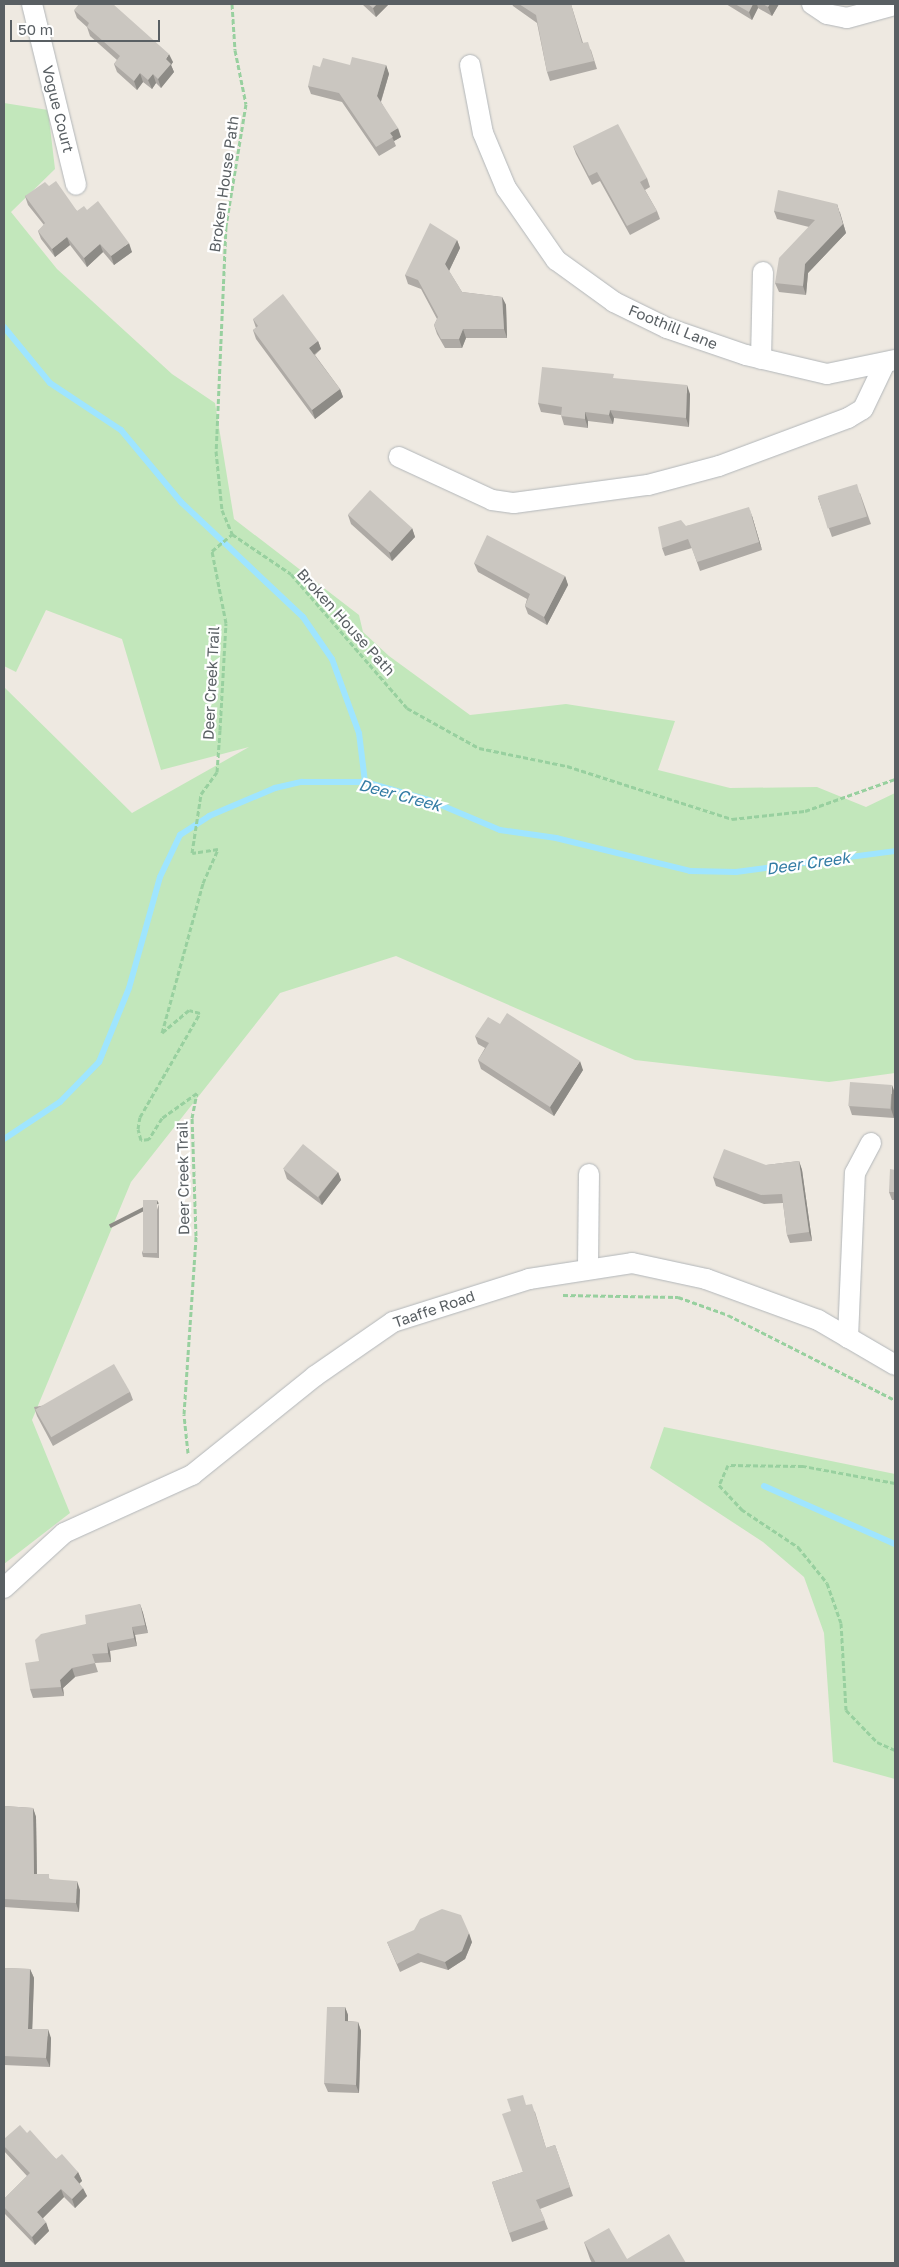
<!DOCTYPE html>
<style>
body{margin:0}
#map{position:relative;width:899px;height:2267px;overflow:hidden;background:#eee9e1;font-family:"Golos Text",sans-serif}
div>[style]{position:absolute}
.green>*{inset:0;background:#c2e7bb}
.stream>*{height:6px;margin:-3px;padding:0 3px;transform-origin:3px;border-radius:3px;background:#9fe5ff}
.path>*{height:3px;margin-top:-1.5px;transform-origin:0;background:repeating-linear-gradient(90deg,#98d09f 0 5px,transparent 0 7.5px)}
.roads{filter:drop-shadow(0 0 1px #b2b6b9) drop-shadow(0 0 1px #b2b6b9)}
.minor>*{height:20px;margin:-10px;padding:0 10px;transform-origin:10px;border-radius:10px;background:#fff}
.wall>*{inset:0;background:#aeaaa5}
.shaded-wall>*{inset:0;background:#8d8b86;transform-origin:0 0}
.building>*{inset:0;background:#cac6c0;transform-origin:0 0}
span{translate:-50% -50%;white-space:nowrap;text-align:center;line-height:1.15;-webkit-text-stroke:4.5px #fff;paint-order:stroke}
.street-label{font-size:15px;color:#595f63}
.water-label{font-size:16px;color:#337ca4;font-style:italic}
.frame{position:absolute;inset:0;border:5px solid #595f63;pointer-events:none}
.scale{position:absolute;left:10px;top:20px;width:150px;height:22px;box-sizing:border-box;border:2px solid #595f63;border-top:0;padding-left:6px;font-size:15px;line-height:18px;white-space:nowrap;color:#595f63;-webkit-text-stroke:4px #fff;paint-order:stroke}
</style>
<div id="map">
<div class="green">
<i style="clip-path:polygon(4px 103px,48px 110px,55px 169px,11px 212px,57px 269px,172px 374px,215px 403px,234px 519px,359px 615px,363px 632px,389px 656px,470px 715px,566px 704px,675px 721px,658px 770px,730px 788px,817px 787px,866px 807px,895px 793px,895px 1073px,829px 1082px,635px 1060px,396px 956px,280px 993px,131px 1182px,32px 1420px,70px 1513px,4px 1564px,4px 687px,132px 813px,249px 747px,161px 770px,122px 639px,46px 610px,16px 672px,4px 666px)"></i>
<i style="clip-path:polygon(664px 1427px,895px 1474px,895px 1779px,833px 1762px,824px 1633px,804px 1577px,763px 1542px,650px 1468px)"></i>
</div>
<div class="stream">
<i style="left:4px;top:327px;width:72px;rotate:50.6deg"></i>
<i style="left:50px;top:383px;width:85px;rotate:33.5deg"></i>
<i style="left:121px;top:430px;width:94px;rotate:50.2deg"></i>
<i style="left:181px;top:502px;width:168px;rotate:43.3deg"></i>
<i style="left:303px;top:617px;width:51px;rotate:55.4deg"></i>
<i style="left:332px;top:659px;width:79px;rotate:70deg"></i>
<i style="left:359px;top:733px;width:49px;rotate:83deg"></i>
<i style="left:4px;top:1139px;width:67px;rotate:-33.5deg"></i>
<i style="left:60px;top:1102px;width:56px;rotate:-45.7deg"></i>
<i style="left:99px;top:1062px;width:80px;rotate:-67.9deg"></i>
<i style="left:129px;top:988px;width:115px;rotate:-74.4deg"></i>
<i style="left:160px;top:877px;width:47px;rotate:-64.5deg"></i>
<i style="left:180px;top:835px;width:35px;rotate:-33deg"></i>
<i style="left:209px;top:816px;width:72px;rotate:-23deg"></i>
<i style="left:275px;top:788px;width:28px;rotate:-13deg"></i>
<i style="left:302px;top:782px;width:63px"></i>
<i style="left:365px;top:782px;width:66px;rotate:15.7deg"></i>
<i style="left:429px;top:800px;width:77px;rotate:22.9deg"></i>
<i style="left:500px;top:830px;width:57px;rotate:8.1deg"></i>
<i style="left:556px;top:838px;width:138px;rotate:13.8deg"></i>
<i style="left:690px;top:871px;width:46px;rotate:1.2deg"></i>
<i style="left:736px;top:872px;width:160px;rotate:-7.5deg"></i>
<i style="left:764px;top:1486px;width:143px;rotate:23.9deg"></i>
</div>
<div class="path">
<i style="left:232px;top:4px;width:46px;rotate:86.3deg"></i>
<i style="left:235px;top:50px;width:55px;rotate:78.5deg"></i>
<i style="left:246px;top:104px;width:124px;rotate:99.3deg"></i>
<i style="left:226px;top:226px;width:225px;rotate:92.5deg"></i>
<i style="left:216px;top:451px;width:59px;rotate:84.2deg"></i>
<i style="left:222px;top:510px;width:26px;rotate:67deg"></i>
<i style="left:232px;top:534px;width:71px;rotate:34.1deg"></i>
<i style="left:291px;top:574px;width:177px;rotate:49.1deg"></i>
<i style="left:407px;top:708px;width:82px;rotate:29.1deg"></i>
<i style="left:479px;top:748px;width:90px;rotate:11.6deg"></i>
<i style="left:567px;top:766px;width:173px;rotate:17.8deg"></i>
<i style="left:732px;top:819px;width:73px;rotate:-6.3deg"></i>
<i style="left:805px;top:811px;width:96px;rotate:-19.6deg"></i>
<i style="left:563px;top:1295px;width:115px;rotate:1deg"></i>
<i style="left:678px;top:1297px;width:53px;rotate:19.8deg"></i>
<i style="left:728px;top:1315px;width:187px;rotate:27deg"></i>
<i style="left:188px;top:1453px;width:39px;rotate:-96deg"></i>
<i style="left:184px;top:1414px;width:178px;rotate:-86.1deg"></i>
<i style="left:196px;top:1236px;width:118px;rotate:-91.9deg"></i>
<i style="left:192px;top:1118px;width:25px;rotate:-79deg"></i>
<i style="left:197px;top:1093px;width:43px;rotate:144.5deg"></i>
<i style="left:162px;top:1118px;width:25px;rotate:122deg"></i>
<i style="left:149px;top:1139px;width:8px;rotate:173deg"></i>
<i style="left:141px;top:1140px;width:11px;rotate:-105deg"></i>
<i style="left:138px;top:1129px;width:12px;rotate:-81deg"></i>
<i style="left:140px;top:1117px;width:120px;rotate:-60deg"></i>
<i style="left:200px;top:1013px;width:11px;rotate:-165deg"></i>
<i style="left:189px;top:1010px;width:35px;rotate:140deg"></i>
<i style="left:162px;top:1033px;width:156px;rotate:-74.7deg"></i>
<i style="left:203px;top:883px;width:37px;rotate:-66deg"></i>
<i style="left:218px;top:849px;width:26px;rotate:171deg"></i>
<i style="left:192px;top:853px;width:60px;rotate:-81.3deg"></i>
<i style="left:201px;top:794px;width:27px;rotate:-54deg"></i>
<i style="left:217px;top:772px;width:42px;rotate:-85.9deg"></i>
<i style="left:220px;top:730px;width:107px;rotate:-86.8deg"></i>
<i style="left:226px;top:623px;width:73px;rotate:-101deg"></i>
<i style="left:212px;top:551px;width:26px;rotate:-40deg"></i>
<i style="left:895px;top:1483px;width:94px;rotate:-169.5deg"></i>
<i style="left:803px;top:1466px;width:75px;rotate:-179.2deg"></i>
<i style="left:728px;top:1465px;width:22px;rotate:114deg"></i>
<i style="left:719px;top:1485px;width:33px;rotate:47deg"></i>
<i style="left:741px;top:1509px;width:69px;rotate:33.7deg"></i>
<i style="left:798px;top:1547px;width:46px;rotate:51.1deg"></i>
<i style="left:827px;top:1583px;width:42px;rotate:70.7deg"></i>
<i style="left:841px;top:1623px;width:87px;rotate:86.7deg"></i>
<i style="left:846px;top:1710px;width:45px;rotate:45.9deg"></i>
<i style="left:877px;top:1742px;width:20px;rotate:24deg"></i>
</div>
<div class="roads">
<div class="minor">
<i style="left:32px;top:4px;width:186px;rotate:76.3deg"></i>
<i style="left:812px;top:4px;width:18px;rotate:34deg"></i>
<i style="left:827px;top:14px;width:20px;rotate:11deg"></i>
<i style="left:847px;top:18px;width:50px;rotate:-15.2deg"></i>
<i style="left:470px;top:65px;width:69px;rotate:79.2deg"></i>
<i style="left:483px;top:133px;width:60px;rotate:67.3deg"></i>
<i style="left:506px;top:188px;width:88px;rotate:55.2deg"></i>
<i style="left:556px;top:260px;width:72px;rotate:35.9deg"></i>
<i style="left:614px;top:302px;width:59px;rotate:26.1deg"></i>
<i style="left:667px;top:328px;width:83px;rotate:18.9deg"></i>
<i style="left:746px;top:355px;width:83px;rotate:13.2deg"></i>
<i style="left:827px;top:374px;width:69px;rotate:-11.6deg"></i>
<i style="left:761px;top:359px;width:87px;rotate:-88.7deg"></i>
<i style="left:399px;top:457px;width:102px;rotate:24.8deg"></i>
<i style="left:492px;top:500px;width:22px;rotate:8deg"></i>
<i style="left:514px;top:503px;width:135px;rotate:-7.7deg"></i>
<i style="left:648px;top:485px;width:73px;rotate:-15deg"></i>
<i style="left:719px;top:466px;width:138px;rotate:-20.4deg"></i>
<i style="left:848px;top:418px;width:17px;rotate:-31deg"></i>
<i style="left:863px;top:409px;width:51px;rotate:-64.4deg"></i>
<i style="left:588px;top:1267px;width:93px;rotate:-89.4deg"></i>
<i style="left:848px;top:1338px;width:165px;rotate:-87.6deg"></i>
<i style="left:855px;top:1173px;width:34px;rotate:-62deg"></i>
<i style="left:4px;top:1588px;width:81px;rotate:-42.5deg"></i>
<i style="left:64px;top:1533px;width:141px;rotate:-24.4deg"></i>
<i style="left:192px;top:1475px;width:158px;rotate:-38.8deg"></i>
<i style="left:315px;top:1376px;width:95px;rotate:-34.7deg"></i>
<i style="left:393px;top:1322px;width:143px;rotate:-17.5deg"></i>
<i style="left:529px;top:1279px;width:104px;rotate:-8.8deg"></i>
<i style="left:632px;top:1263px;width:76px;rotate:12.2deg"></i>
<i style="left:706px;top:1279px;width:119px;rotate:20.1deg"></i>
<i style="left:818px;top:1320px;width:89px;rotate:30.3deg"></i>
</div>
</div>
<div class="wall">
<i style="clip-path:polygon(362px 4px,389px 4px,376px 17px)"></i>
<i style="clip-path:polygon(512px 4px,571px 4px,583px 43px,591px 50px,597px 69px,550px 81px,547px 72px,537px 23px,513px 6px)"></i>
<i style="clip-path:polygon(726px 4px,779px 4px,772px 16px,758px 8px,752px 20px)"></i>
<i style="clip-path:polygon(74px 10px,173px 62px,171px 65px,174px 72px,161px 88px,156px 83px,152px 89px,143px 82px,137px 90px,117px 72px,114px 64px,117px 60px,90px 36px,87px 27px,77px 18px)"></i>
<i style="clip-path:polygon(350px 65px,386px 65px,389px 74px,381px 102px,401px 137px,394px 141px,396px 146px,379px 156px,342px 102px,311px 94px,308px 86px)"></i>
<i style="clip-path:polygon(573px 146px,647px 178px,650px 187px,645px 190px,657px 211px,660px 219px,630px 235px,600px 181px,592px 185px,576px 154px)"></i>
<i style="clip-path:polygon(49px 186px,77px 211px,87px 210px,132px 252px,114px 265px,103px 252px,87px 267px,70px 245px,55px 257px,41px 239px,38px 231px,44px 225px,28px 205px,25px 196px)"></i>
<i style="clip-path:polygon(774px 211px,840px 212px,846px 233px,808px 273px,806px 295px,779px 292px,775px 283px,809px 227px,777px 219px)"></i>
<i style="clip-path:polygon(457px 240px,460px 248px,449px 271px,462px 292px,502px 297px,506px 305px,507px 338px,466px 338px,462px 348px,445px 348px,437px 334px,434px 325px,437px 319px,421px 289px,408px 284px,405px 275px)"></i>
<i style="clip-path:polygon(253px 319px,318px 341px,321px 349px,315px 355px,340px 389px,343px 397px,315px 419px,256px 339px,253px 330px,256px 328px)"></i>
<i style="clip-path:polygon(615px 379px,690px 394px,689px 427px,614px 418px,613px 424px,588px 421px,588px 428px,564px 425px,561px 415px,541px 412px,538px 403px)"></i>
<i style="clip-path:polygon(860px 493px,871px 524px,832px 537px,818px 498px)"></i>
<i style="clip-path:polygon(348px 515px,412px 528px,415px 537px,392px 561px,351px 524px)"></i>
<i style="clip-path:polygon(752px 516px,762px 550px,700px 571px,692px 548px,665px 556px,662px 548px,686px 526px)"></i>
<i style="clip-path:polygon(474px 563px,565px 576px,568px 585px,547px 625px,528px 614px,525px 606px,527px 599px,478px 572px)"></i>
<i style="clip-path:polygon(475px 1036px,583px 1070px,554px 1116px,481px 1069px,478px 1060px,485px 1048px,478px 1044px)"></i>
<i style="clip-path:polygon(895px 1093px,894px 1118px,852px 1115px,849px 1106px)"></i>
<i style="clip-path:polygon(799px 1161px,802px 1170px,812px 1241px,790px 1243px,787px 1235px,783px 1203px,764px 1204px,716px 1186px,713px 1177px,766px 1165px)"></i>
<i style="clip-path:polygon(284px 1170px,338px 1172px,341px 1180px,322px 1205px,287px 1179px)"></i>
<i style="clip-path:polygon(895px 1170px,895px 1200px,892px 1200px,889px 1192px)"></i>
<i style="clip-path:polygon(159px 1204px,159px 1258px,143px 1257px,142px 1253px)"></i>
<i style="clip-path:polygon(130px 1392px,133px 1400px,53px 1446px,37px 1416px,34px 1407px)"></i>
<i style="clip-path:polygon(140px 1604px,143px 1613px,148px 1633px,135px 1635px,137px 1646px,110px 1651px,111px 1662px,95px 1663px,98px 1672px,75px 1677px,63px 1688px,64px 1696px,33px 1698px,30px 1689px,39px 1661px,86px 1624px)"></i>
<i style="clip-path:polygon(4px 1806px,33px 1808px,36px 1817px,37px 1874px,80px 1890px,79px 1912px,4px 1907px)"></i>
<i style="clip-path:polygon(387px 1942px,472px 1942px,465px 1959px,448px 1970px,421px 1962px,400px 1972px)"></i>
<i style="clip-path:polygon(4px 1968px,30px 1969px,34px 1978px,32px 2029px,51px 2038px,50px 2067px,4px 2065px)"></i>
<i style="clip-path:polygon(345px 2007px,348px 2015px,348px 2021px,358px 2022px,361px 2031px,359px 2093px,328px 2092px,324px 2083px)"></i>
<i style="clip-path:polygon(526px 2105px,535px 2112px,546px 2148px,555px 2145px,573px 2196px,540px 2209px,548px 2229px,512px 2242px,492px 2182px,523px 2172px,511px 2111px)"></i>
<i style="clip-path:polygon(27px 2133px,56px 2159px,78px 2172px,82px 2181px,79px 2183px,87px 2196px,75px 2208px,64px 2197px,43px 2218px,49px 2231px,35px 2245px,4px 2213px,4px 2199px,27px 2176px,4px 2151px,4px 2139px)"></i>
<i style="clip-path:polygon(584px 2242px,627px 2259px,686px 2263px,592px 2263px,590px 2259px)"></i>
</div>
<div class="shaded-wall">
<i style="clip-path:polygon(377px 4px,389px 4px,376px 17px,373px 8px)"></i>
<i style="clip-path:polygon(753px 4px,757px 4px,758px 8px,752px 20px,749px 12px)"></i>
<i style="clip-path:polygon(770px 4px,779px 4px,772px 16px,768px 7px)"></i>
<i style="clip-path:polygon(169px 54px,173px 62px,171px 65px,174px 72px,161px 88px,158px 79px,166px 59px)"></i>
<i style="clip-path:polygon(386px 65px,389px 74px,380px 104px,377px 96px)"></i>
<i style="clip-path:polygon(140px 73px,143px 82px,137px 90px,134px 81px)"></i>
<i style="clip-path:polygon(153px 74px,156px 83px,152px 89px,148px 80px)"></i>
<i style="clip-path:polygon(398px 128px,401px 137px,394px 141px,390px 133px)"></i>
<i style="clip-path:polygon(837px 204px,846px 233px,808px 273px,806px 295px,803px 286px,805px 264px)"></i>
<i style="clip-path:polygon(67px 237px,70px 245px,55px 257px,52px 249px)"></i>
<i style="clip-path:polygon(457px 240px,460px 248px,448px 273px,445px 264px)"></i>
<i style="clip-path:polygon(129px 243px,132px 252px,114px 265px,111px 256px)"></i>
<i style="clip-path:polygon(100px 244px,103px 252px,87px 267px,84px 258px)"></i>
<i style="clip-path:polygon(502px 297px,506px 305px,507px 338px,504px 329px)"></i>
<i style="clip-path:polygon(463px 329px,466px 338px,462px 348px,459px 339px)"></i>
<i style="clip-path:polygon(318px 341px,321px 349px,312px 356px,309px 348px)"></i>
<i style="clip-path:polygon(687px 385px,690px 394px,689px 427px,686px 418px)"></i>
<i style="clip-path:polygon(340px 389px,343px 397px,315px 419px,312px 410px)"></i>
<i style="clip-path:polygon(610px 410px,614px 418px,613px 424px,609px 415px)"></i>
<i style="clip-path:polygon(585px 412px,588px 421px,588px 428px,585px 419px)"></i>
<i style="clip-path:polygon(749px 507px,752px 516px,762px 550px,759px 542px)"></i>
<i style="clip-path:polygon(412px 528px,415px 537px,392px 561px,389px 552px)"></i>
<i style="clip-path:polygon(565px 576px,568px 585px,547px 625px,544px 617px)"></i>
<i style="clip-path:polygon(580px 1061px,583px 1070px,554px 1116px,550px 1107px)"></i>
<i style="clip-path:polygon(892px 1085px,895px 1093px,894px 1118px,891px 1109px)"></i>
<i style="clip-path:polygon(799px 1161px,802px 1170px,812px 1241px,809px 1232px)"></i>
<i style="clip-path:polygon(338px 1172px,341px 1180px,322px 1205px,319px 1197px)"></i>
<i style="left:157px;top:1200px;width:4px;height:54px;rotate:63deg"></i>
<i style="clip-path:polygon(140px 1604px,143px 1613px,148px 1633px,145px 1625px)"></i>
<i style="clip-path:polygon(132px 1627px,135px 1635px,137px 1646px,134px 1638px)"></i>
<i style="clip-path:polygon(107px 1643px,110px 1651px,111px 1662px,108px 1653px)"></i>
<i style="clip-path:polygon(72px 1668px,75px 1677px,63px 1688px,64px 1696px,61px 1687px,60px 1680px)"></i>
<i style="clip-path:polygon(33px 1808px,36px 1817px,37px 1883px,34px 1874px)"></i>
<i style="clip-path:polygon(77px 1881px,80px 1890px,79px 1912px,76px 1903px)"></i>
<i style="clip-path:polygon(469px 1933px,472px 1942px,465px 1959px,448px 1970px,445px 1962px)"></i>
<i style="clip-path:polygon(30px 1969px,34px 1978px,32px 2037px,28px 2029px)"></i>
<i style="clip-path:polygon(345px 2007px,348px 2015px,348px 2030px,345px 2021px)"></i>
<i style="clip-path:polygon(358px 2022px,361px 2031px,359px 2093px,356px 2085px)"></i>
<i style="clip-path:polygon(48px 2029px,51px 2038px,50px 2067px,46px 2058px)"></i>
<i style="clip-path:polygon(78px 2172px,82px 2181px,77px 2186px,74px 2177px)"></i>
<i style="clip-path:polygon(83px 2188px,87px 2196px,75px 2208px,72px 2199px)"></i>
<i style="clip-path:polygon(61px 2189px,64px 2197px,40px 2221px,37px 2212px)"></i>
<i style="clip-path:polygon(46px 2222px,49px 2231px,35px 2245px,32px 2237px)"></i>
</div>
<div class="building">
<i style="clip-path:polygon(79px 4px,113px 4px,169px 54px,166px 59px,171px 64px,158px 79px,153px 74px,148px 80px,140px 73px,134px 81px,114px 64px,120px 56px,87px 27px,89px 23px,74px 10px)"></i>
<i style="clip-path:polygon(368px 4px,377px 4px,373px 8px)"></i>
<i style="clip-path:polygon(519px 4px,571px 4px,582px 43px,588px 42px,594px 61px,547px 72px,536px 15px)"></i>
<i style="clip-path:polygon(735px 4px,753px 4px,749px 12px)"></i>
<i style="clip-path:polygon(763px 4px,770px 4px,768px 7px)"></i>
<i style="clip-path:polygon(352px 57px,386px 65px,377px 96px,398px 128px,390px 133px,393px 137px,376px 147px,339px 93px,308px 86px,313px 65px,320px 67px,323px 58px,350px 65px)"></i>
<i style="clip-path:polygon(618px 124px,647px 178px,640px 182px,657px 211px,627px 226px,597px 172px,589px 176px,573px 146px)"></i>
<i style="clip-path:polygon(56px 181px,77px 211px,84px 206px,87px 210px,98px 201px,129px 243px,111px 256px,100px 244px,84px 258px,67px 237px,52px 249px,38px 231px,45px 223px,25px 196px,45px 182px,49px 186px)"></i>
<i style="clip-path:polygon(778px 190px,837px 204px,843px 224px,805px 264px,803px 286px,775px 283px,779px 258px,815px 220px,774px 211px)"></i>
<i style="clip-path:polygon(430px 223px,457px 240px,445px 264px,462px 292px,502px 297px,504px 329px,463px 329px,459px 339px,441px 339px,434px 325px,438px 317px,418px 280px,405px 275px)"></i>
<i style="clip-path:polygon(283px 294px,318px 341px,309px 348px,340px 389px,312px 410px,253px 330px,258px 326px,253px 319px)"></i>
<i style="clip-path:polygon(542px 367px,614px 374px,613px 378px,687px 385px,686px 418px,610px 410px,609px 415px,585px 412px,585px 419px,561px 416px,562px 407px,538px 403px)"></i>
<i style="left:857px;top:484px;width:34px;height:41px;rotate:73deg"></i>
<i style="left:370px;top:490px;width:57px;height:33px;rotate:42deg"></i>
<i style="clip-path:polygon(749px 507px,759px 542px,697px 562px,688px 539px,662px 548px,658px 527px,681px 520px,686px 526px)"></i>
<i style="clip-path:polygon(487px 535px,565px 576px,544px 617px,525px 606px,530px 594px,474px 563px)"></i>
<i style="clip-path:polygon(507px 1013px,580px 1061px,550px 1107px,478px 1060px,489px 1043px,475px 1036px,488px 1017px,500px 1024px)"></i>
<i style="left:850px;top:1082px;width:42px;height:24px;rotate:4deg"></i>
<i style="left:303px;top:1144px;width:45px;height:32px;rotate:39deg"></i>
<i style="clip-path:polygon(724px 1149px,766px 1165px,799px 1161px,809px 1232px,787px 1235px,782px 1194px,761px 1195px,713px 1177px)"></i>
<i style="clip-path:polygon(890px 1169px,895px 1170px,895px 1192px,889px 1192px)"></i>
<i style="left:143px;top:1200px;width:14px;height:53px"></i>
<i style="left:114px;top:1364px;width:32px;height:91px;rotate:60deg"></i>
<i style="clip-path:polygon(140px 1604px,145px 1625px,132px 1627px,134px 1638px,107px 1643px,108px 1653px,92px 1654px,95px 1663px,72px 1668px,60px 1680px,61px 1687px,30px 1689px,25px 1663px,39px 1661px,35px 1640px,41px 1634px,86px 1624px,85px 1615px)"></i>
<i style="clip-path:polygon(4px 1806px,33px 1808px,34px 1874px,49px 1874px,49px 1879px,77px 1881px,76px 1903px,4px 1899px)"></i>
<i style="clip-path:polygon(442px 1909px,461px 1915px,469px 1933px,462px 1951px,445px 1962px,418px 1953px,397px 1964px,387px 1942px,414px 1930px,420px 1919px)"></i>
<i style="clip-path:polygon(4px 1968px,30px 1969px,28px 2029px,48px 2029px,46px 2058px,4px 2056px)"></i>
<i style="clip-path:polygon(327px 2007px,345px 2007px,345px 2021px,358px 2022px,356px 2085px,324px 2083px)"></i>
<i style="clip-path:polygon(523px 2095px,526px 2105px,532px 2104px,546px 2148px,555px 2145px,570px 2187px,536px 2200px,545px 2220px,509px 2233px,492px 2182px,523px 2172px,502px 2114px,511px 2111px,507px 2099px)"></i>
<i style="clip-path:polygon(20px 2125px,27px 2133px,30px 2130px,56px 2159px,62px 2154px,78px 2172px,74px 2177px,83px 2188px,72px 2199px,61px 2189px,37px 2212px,46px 2222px,32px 2237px,4px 2207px,4px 2199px,30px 2173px,4px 2146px,4px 2139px)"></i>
<i style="clip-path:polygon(609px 2228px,627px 2259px,669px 2234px,686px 2263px,596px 2263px,584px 2242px)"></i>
</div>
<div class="street-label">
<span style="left:58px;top:109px;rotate:76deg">Vogue Court</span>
<span style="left:224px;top:184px;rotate:-82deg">Broken House Path</span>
<span style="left:673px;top:327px;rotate:22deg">Foothill Lane</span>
<span style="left:346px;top:622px;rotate:48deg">Broken House Path</span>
<span style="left:211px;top:683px;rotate:-87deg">Deer Creek Trail</span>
<span style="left:183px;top:1178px;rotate:-91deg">Deer Creek Trail</span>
<span style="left:434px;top:1309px;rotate:-19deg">Taaffe Road</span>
</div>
<div class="water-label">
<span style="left:400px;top:795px;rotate:15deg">Deer Creek</span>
<span style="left:808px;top:863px;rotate:-8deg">Deer Creek</span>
</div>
<div class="frame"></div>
<div class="scale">50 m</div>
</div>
